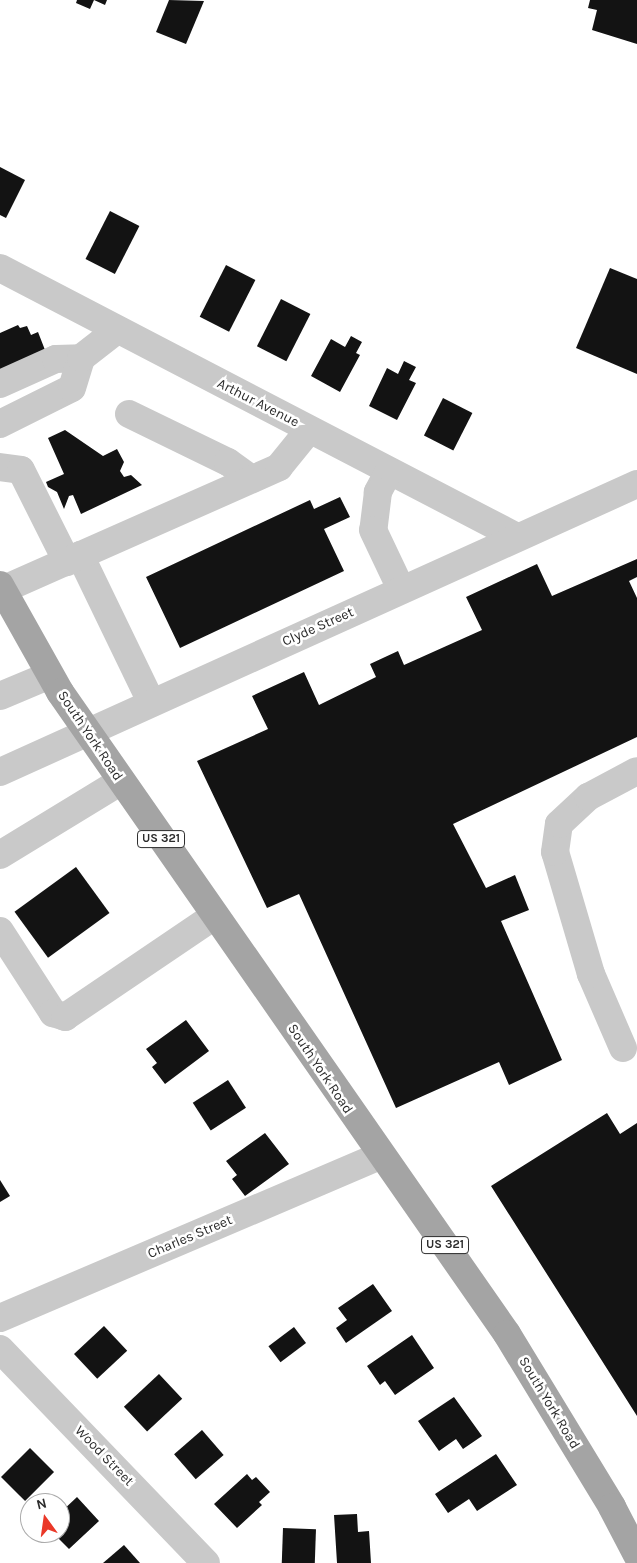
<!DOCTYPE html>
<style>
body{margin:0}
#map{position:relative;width:637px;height:1563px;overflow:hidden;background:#fff;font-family:Karla,sans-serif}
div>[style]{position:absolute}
.building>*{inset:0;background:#131313;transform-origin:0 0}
.minor>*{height:28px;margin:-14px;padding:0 14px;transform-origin:14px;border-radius:14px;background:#c9c9c9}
.major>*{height:28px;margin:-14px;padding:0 14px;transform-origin:14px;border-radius:14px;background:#a4a4a4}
span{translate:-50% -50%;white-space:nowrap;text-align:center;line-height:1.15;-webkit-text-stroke:5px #fff;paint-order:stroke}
.shield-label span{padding:1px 4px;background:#fff;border:1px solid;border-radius:4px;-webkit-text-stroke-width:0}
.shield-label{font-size:12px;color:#2c2c2c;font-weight:700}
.street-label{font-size:14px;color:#2c2c2c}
.north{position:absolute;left:20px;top:1493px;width:50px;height:50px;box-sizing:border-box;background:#fff;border:1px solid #ababab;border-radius:50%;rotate:346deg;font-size:14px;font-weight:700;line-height:20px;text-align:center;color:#2c2c2c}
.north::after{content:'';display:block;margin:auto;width:18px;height:22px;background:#ea3828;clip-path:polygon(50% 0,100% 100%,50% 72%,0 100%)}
</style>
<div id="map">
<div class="building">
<i style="clip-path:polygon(77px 0,107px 0,105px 5px,94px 0,90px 9px,76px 3px)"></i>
<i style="clip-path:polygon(169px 0,204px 1px,186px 44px,156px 32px)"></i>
<i style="clip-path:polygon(590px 0,637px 0,637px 44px,592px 30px,597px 10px,588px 8px)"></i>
<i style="clip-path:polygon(0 167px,25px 180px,6px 218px,0 215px)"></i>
<i style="left:110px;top:211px;width:33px;height:54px;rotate:27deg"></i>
<i style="left:226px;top:265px;width:33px;height:58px;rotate:27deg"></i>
<i style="clip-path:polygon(610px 268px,637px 279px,637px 374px,576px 348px)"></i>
<i style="left:281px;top:299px;width:33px;height:53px;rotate:27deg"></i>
<i style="clip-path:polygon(18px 325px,20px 328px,27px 326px,31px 335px,38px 332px,45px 350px,0 379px,0 333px)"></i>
<i style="clip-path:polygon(351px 336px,362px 342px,356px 353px,360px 355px,340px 392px,311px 376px,331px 339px,345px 347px)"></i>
<i style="clip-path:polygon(404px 361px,416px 367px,409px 380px,416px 383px,397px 420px,369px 406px,387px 368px,398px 374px)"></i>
<i style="left:443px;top:398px;width:33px;height:42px;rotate:27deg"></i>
<i style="clip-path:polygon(65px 430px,103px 456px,117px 449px,124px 462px,120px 471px,124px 477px,131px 475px,142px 485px,81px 514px,73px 495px,69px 496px,64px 509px,57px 492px,48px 487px,46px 482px,64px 474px,48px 438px)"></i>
<i style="clip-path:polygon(340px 497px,350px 517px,324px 529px,344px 571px,180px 648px,146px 577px,310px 500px,314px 509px)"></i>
<i style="clip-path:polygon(637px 559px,637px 577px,629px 581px,637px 598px,637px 737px,453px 824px,486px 888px,515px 875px,529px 910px,501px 921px,562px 1060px,509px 1085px,499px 1062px,396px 1108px,299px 894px,267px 908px,197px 761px,268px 729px,252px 696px,304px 672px,319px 705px,376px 677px,370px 664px,398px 651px,404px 665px,482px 630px,466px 597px,537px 564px,552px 596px)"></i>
<i style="left:76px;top:867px;width:57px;height:76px;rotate:54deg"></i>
<i style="clip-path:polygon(186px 1020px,209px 1051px,165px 1084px,152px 1067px,157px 1063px,146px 1049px)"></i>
<i style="left:228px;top:1080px;width:33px;height:42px;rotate:57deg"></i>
<i style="clip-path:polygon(607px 1113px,620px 1134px,637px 1123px,637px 1416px,491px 1186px)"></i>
<i style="clip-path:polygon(265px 1133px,289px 1164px,245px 1196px,232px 1179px,237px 1175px,226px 1161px)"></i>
<i style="clip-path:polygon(0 1180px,10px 1196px,0 1202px)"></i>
<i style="clip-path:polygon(373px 1284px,392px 1311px,346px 1343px,336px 1328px,347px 1320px,338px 1308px)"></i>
<i style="left:104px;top:1326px;width:34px;height:41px;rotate:47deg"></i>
<i style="left:294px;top:1327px;width:20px;height:32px;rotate:53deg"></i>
<i style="clip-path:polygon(412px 1335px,434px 1368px,395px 1395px,385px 1381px,380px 1385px,367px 1366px)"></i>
<i style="left:159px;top:1374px;width:34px;height:48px;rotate:47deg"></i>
<i style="clip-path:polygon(454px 1397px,482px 1436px,463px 1449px,456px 1439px,439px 1451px,418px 1421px)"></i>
<i style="left:202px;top:1430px;width:33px;height:37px;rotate:49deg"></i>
<i style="left:30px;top:1448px;width:34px;height:41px;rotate:45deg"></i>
<i style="clip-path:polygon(496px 1454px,517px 1485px,477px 1511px,469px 1499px,448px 1513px,435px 1494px)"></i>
<i style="clip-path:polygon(247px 1474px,252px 1480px,256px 1477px,270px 1492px,259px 1502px,262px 1505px,237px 1528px,214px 1504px)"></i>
<i style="clip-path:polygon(77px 1497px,99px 1521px,69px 1549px,53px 1533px,60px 1533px,60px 1513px)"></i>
<i style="clip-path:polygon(357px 1514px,358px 1532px,369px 1531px,371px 1563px,337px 1563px,334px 1515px)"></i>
<i style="left:283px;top:1528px;width:33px;height:35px;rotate:2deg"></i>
<i style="clip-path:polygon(124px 1545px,140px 1563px,103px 1563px)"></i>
</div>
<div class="minor">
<i style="left:0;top:268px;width:583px;rotate:27.49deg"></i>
<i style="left:0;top:384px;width:61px;rotate:-24.1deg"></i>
<i style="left:56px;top:359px;width:25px;rotate:-2deg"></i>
<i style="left:129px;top:414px;width:110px;rotate:25.9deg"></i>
<i style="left:228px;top:462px;width:29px;rotate:36deg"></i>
<i style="left:0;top:424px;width:80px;rotate:-26.6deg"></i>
<i style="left:72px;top:388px;width:31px;rotate:-73deg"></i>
<i style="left:81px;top:358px;width:46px;rotate:-37.9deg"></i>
<i style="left:0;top:467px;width:21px;rotate:8deg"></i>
<i style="left:21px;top:470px;width:103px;rotate:63.4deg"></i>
<i style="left:389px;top:471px;width:24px;rotate:118deg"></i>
<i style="left:378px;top:492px;width:38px;rotate:97deg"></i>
<i style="left:373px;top:530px;width:65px;rotate:64.6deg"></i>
<i style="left:80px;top:555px;width:163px;rotate:64.2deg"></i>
<i style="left:2px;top:590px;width:303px;rotate:-23.9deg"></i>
<i style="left:279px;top:467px;width:48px;rotate:-51deg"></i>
<i style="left:0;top:696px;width:54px;rotate:-22.8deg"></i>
<i style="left:0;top:772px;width:699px;rotate:-24.33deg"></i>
<i style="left:0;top:855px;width:142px;rotate:-31.4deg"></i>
<i style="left:0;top:931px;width:98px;rotate:57.1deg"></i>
<i style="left:53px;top:1013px;width:13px;rotate:18deg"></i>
<i style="left:65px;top:1017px;width:180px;rotate:-34.1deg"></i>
<i style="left:623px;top:1048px;width:81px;rotate:-113.4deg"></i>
<i style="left:591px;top:974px;width:127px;rotate:-106.4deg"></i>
<i style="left:555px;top:852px;width:28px;rotate:-82deg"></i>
<i style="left:559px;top:824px;width:40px;rotate:-43deg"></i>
<i style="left:588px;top:797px;width:55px;rotate:-28deg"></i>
<i style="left:0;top:1318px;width:413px;rotate:-23.1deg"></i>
<i style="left:0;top:1349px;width:297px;rotate:46.1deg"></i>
</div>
<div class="major">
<i style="left:0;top:585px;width:123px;rotate:60.7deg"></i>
<i style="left:60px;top:692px;width:782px;rotate:55.15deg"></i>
<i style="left:507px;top:1334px;width:202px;rotate:58.7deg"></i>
<i style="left:612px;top:1507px;width:54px;rotate:62.5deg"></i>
</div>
<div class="shield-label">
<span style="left:161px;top:839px">US 321</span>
<span style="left:445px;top:1245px">US 321</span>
</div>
<div class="street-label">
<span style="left:258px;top:403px;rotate:27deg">Arthur Avenue</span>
<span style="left:318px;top:627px;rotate:-24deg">Clyde Street</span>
<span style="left:90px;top:736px;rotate:56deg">South York Road</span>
<span style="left:320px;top:1069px;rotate:56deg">South York Road</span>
<span style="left:190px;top:1237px;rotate:-23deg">Charles Street</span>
<span style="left:549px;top:1403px;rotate:59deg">South York Road</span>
<span style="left:104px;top:1456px;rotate:46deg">Wood Street</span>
</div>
<div class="north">N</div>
</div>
